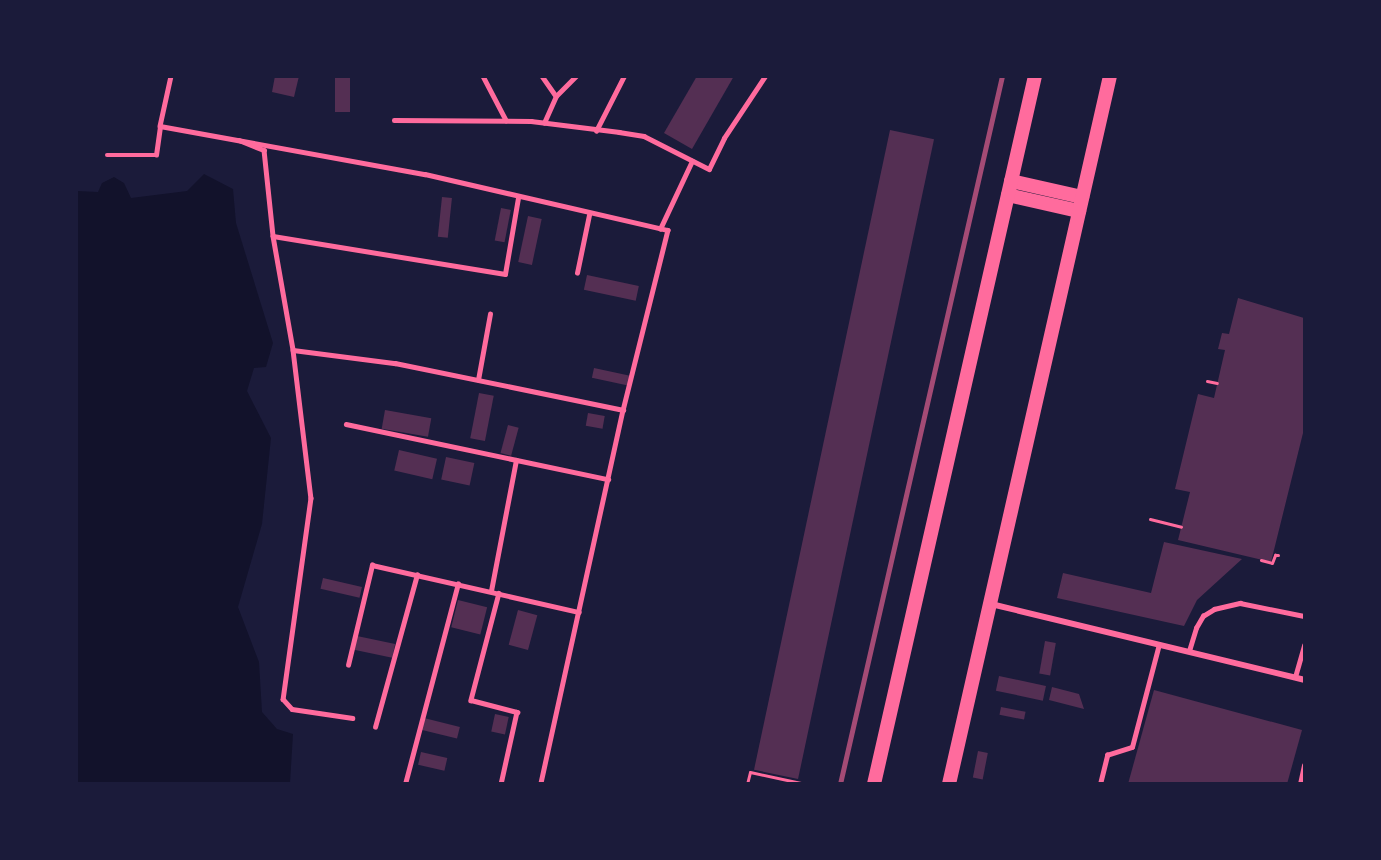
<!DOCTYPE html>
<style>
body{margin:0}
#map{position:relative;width:1381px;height:860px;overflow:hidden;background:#1b1b3a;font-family:"IBM Plex Serif",serif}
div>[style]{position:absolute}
.water>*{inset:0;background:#12122b}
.building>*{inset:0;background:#542f53;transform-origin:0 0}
.path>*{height:3px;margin:-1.5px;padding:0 1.5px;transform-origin:1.5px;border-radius:1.5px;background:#ff6b9d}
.service>*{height:4.5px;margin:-2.25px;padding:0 2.25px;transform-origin:2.25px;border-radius:2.25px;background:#ff6b9d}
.minor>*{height:6px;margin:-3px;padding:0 3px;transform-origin:3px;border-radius:3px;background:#ff6b9d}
.primary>*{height:14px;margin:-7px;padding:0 7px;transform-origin:7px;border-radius:7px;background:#ff6b9d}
.rail>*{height:4.5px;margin:-2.25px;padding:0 2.25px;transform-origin:2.25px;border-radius:2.25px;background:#a44b75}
span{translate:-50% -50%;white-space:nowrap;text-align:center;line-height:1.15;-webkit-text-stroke:6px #1b1b3a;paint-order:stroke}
.frame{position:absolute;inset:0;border:78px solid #1b1b3a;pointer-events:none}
</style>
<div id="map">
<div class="water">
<i style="clip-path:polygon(204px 174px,233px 189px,236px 223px,273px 343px,266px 367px,254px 368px,247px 391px,271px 438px,262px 524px,238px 607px,259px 662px,262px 712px,277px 729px,293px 734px,290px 783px,77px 783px,77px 191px,98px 192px,102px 183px,114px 177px,124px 183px,131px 198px,187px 191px)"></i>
</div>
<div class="building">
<i style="clip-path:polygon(275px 76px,299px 76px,294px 97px,272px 92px)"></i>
<i style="left:335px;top:76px;width:15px;height:36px"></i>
<i style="clip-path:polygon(697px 76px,734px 76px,692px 149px,664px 133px)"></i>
<i style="left:890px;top:130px;width:45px;height:654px;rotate:12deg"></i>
<i style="left:442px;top:197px;width:10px;height:40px;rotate:6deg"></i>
<i style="left:501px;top:208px;width:10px;height:33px;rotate:11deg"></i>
<i style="left:528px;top:216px;width:14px;height:47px;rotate:12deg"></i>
<i style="left:587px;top:275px;width:53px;height:15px;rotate:12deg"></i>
<i style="clip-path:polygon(1238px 298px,1304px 318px,1304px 429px,1271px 562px,1178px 540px,1190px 492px,1175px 489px,1198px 394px,1214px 398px,1225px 350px,1218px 349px,1222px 333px,1229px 334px)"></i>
<i style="left:594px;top:368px;width:38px;height:10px;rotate:12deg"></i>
<i style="left:479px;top:393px;width:15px;height:46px;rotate:11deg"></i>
<i style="left:385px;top:410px;width:47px;height:19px;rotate:10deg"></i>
<i style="left:588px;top:413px;width:17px;height:13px;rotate:10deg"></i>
<i style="left:508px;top:425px;width:11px;height:29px;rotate:15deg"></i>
<i style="left:399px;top:450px;width:39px;height:21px;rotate:13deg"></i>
<i style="left:446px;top:457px;width:29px;height:23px;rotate:12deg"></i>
<i style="clip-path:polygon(1164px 542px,1242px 559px,1197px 600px,1184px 626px,1057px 598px,1063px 573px,1151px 593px)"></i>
<i style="left:323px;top:578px;width:40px;height:11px;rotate:13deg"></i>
<i style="left:458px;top:600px;width:30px;height:28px;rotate:14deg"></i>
<i style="left:518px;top:610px;width:20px;height:36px;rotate:15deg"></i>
<i style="left:357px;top:636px;width:39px;height:14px;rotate:12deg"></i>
<i style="left:1045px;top:641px;width:11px;height:33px;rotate:10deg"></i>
<i style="left:999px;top:676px;width:48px;height:15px;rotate:12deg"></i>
<i style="clip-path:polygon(1052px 687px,1079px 694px,1084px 709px,1049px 700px)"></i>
<i style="clip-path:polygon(1154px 690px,1302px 730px,1287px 784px,1128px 784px)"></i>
<i style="left:1001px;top:707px;width:25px;height:8px;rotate:11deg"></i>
<i style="left:495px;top:714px;width:14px;height:18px;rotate:12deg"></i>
<i style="left:424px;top:718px;width:37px;height:12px;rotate:14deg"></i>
<i style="left:978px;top:751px;width:10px;height:27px;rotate:11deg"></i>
<i style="left:421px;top:752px;width:27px;height:13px;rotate:13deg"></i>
</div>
<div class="path">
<i style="left:1207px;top:381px;width:10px;rotate:11deg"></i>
<i style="left:1150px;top:519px;width:32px;rotate:14deg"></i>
<i style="left:1261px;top:560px;width:11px;rotate:15deg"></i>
<i style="left:1272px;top:563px;width:9px;rotate:-69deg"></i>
<i style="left:1275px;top:555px;width:3px"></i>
<i style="left:747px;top:784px;width:12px;rotate:-76deg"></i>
<i style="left:750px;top:772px;width:52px;rotate:12.2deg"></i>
</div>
<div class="service">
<i style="left:171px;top:76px;width:51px;rotate:102.4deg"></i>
<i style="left:160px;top:126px;width:269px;rotate:10.3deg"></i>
<i style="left:425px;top:174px;width:249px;rotate:13deg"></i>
<i style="left:668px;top:230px;width:186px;rotate:104deg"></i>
<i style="left:623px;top:410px;width:383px;rotate:102.4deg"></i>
<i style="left:483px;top:76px;width:50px;rotate:62.4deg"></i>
<i style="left:542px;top:76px;width:24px;rotate:55deg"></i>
<i style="left:394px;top:120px;width:137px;rotate:0.4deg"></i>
<i style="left:531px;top:121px;width:89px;rotate:7.1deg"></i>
<i style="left:619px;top:132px;width:25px;rotate:9deg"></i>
<i style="left:644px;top:136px;width:73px;rotate:26.9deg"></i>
<i style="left:709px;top:169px;width:34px;rotate:-64deg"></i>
<i style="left:724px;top:138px;width:74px;rotate:-56.5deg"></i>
<i style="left:544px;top:123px;width:30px;rotate:-66deg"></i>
<i style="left:556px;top:96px;width:28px;rotate:-45deg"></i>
<i style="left:596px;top:131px;width:62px;rotate:-63deg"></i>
<i style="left:239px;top:140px;width:27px;rotate:22deg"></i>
<i style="left:264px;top:150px;width:86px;rotate:84deg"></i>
<i style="left:273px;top:236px;width:116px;rotate:80deg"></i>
<i style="left:293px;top:350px;width:149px;rotate:83.1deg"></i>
<i style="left:311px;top:498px;width:203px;rotate:97.9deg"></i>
<i style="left:283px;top:699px;width:13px;rotate:48deg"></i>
<i style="left:292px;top:709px;width:61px;rotate:8.5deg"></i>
<i style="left:107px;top:155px;width:49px"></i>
<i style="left:156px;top:155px;width:29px;rotate:-82deg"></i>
<i style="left:660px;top:229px;width:75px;rotate:-64.8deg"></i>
<i style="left:273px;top:236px;width:235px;rotate:9.3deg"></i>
<i style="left:505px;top:274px;width:77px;rotate:-80.3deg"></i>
<i style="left:577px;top:273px;width:59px;rotate:-78.3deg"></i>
<i style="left:293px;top:350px;width:103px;rotate:7.3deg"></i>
<i style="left:395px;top:363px;width:233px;rotate:11.6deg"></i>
<i style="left:478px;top:380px;width:67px;rotate:-79.7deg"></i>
<i style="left:346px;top:424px;width:268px;rotate:11.9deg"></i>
<i style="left:491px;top:591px;width:133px;rotate:-79.2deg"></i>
<i style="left:499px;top:593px;width:111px;rotate:104.7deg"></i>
<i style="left:471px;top:700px;width:48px;rotate:14.6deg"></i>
<i style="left:517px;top:712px;width:74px;rotate:102.5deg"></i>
<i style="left:1189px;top:651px;width:24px;rotate:-73deg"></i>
<i style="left:1196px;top:628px;width:14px;rotate:-60deg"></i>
<i style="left:1203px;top:616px;width:13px;rotate:-32deg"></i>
<i style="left:1214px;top:609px;width:27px;rotate:-13deg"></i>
<i style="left:1240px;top:603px;width:65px;rotate:11.5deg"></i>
<i style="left:348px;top:665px;width:103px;rotate:-76.5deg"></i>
<i style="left:372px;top:565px;width:212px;rotate:12.8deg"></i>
<i style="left:1295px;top:677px;width:33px;rotate:-74deg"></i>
<i style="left:375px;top:727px;width:158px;rotate:-74.6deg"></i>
<i style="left:405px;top:784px;width:207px;rotate:-75.2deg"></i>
<i style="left:1100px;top:784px;width:30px;rotate:-76deg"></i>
<i style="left:1107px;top:755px;width:26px;rotate:-18deg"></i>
<i style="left:1132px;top:747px;width:106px;rotate:-75.3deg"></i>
<i style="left:1300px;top:784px;width:19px;rotate:-78deg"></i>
</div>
<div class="minor">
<i style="left:991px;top:604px;width:322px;rotate:13.6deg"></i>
</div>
<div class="primary">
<i style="left:1011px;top:181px;width:73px;rotate:12.7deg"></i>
<i style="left:1008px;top:195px;width:73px;rotate:12.7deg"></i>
<i style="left:874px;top:784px;width:726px;rotate:-77.19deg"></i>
<i style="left:949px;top:784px;width:726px;rotate:-77.19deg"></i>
</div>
<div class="rail">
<i style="left:840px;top:784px;width:726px;rotate:-77.11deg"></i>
</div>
<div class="frame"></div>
</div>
